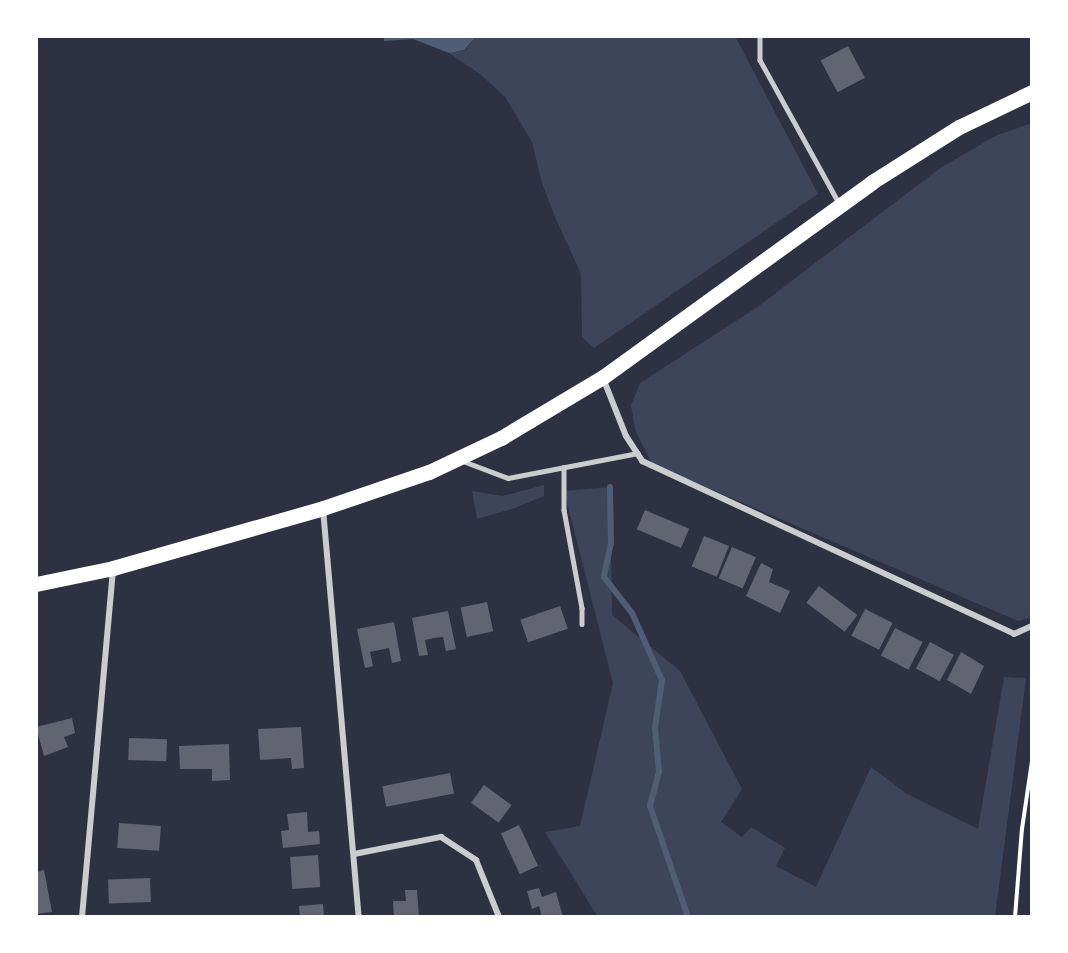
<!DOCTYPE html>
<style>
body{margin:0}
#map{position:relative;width:1068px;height:953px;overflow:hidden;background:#2d3142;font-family:Arial,sans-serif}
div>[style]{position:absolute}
.green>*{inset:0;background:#3c4559}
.water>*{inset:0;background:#4f5d75}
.stream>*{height:6px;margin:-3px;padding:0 3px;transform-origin:3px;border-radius:3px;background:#4f5d75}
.building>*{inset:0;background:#626471;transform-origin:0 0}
.path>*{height:4px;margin:-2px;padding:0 2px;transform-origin:2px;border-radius:2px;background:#fff}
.service>*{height:4.5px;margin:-2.25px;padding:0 2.25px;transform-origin:2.25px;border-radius:2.25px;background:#caccd0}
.minor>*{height:6px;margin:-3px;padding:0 3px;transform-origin:3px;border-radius:3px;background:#caccd0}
.primary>*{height:15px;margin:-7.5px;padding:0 7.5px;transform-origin:7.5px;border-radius:7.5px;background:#fff}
span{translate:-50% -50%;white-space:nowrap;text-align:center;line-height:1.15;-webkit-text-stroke:6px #fff;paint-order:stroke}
.frame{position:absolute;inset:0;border:38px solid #fff;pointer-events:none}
</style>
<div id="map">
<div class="green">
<i style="clip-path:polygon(477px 36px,735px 36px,818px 194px,594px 348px,582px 337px,581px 274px,555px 217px,542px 183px,532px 142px,505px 97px,480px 74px,449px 53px,465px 50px)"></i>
<i style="clip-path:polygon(1032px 123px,1032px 617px,1018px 621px,652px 464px,635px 430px,631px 405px,640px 383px,756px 308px,939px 169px,995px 136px)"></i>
<i style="clip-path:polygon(544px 485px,544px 496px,515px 508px,477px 519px,472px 491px,502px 496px)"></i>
<i style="clip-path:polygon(610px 487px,612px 615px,680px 671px,742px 789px,721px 822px,742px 837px,751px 827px,785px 848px,776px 866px,816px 887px,871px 767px,907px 794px,978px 829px,1004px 677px,1026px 678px,995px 917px,598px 917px,545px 832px,580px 826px,613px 683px,564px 491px)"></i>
</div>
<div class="water">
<i style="clip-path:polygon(384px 36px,477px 36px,464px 50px,449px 53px,413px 39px,384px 41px)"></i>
</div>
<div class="stream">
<i style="left:610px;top:487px;width:56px;rotate:89deg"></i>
<i style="left:611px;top:543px;width:35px;rotate:102deg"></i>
<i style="left:604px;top:577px;width:46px;rotate:52.1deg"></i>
<i style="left:632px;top:613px;width:73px;rotate:65.9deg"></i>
<i style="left:662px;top:680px;width:49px;rotate:98.3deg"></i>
<i style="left:655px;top:728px;width:44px;rotate:84.8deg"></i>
<i style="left:659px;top:772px;width:35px;rotate:105deg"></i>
<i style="left:650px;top:806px;width:117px;rotate:71.1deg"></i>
</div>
<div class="building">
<i style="left:848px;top:46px;width:36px;height:31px;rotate:62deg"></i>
<i style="left:645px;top:510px;width:48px;height:21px;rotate:23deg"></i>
<i style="left:704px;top:536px;width:27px;height:33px;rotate:22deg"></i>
<i style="left:732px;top:547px;width:26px;height:34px;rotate:23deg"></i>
<i style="clip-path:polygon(761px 563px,773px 569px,769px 582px,790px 591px,780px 613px,746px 596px)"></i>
<i style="left:819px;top:586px;width:48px;height:21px;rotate:37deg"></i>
<i style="left:487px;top:602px;width:30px;height:27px;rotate:78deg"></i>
<i style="left:560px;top:606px;width:24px;height:42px;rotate:71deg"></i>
<i style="left:865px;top:609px;width:31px;height:30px;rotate:27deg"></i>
<i style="clip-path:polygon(448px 611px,456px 649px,446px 651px,443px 637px,434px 638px,425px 640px,428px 655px,419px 656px,412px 618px)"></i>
<i style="clip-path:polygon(394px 622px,401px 661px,392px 663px,389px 648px,370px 652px,373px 666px,365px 668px,357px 629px)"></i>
<i style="left:895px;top:628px;width:31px;height:31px;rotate:27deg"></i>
<i style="left:930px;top:642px;width:27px;height:30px;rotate:28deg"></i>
<i style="clip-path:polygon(961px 652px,984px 666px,971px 694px,947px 680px)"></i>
<i style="clip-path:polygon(72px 718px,75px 733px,64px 737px,68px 747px,44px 756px,36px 727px)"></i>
<i style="clip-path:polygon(301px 727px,304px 768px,292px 769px,291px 758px,260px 760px,258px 729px)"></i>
<i style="left:129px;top:738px;width:38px;height:22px;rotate:2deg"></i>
<i style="clip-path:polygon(229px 744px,230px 780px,212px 781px,212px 769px,180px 769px,179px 746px)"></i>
<i style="left:450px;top:773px;width:21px;height:69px;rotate:79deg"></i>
<i style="left:484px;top:785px;width:34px;height:22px;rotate:36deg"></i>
<i style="clip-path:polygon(307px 812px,308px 832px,319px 831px,320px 844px,283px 848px,281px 831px,289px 830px,287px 814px)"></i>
<i style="left:119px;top:823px;width:42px;height:25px;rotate:4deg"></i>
<i style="left:519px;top:825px;width:45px;height:20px;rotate:65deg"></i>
<i style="left:318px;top:855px;width:32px;height:28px;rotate:86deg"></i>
<i style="clip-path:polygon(44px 870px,52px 912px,36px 914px,36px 872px)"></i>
<i style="left:150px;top:878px;width:24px;height:42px;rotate:88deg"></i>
<i style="clip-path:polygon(539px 888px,542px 897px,556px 892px,563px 917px,542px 917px,539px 906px,532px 909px,527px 891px)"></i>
<i style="clip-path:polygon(405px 890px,417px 890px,419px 917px,394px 917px,393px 901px,406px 901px)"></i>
<i style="clip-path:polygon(323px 904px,324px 917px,300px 917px,299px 906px)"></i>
</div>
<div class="path">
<i style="left:1015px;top:917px;width:88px;rotate:-85.5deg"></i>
<i style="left:1022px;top:829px;width:69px;rotate:-81.6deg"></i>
</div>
<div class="service">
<i style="left:760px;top:36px;width:24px;rotate:90deg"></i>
<i style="left:760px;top:60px;width:163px;rotate:61.1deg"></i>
<i style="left:463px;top:461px;width:48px;rotate:20.7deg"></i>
<i style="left:508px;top:478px;width:132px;rotate:-10.9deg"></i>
<i style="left:564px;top:467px;width:43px;rotate:90deg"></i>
<i style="left:564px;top:510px;width:100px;rotate:79.6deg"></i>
<i style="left:582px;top:608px;width:16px;rotate:90deg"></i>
</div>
<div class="minor">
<i style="left:603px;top:378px;width:62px;rotate:68.4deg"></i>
<i style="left:626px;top:436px;width:30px;rotate:57deg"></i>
<i style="left:642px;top:461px;width:410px;rotate:24.9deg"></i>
<i style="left:1014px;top:634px;width:20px;rotate:-24deg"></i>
<i style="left:323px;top:509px;width:410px;rotate:85deg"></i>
<i style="left:354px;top:854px;width:89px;rotate:-11.1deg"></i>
<i style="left:441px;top:837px;width:42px;rotate:33.3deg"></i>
<i style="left:476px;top:860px;width:61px;rotate:68deg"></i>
<i style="left:82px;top:917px;width:350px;rotate:-84.9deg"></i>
</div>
<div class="primary">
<i style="left:36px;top:584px;width:79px;rotate:-11.7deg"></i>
<i style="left:113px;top:568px;width:218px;rotate:-15.9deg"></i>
<i style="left:323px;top:508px;width:112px;rotate:-18.8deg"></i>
<i style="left:429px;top:472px;width:80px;rotate:-25.3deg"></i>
<i style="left:501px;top:438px;width:119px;rotate:-30.9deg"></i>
<i style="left:603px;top:377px;width:332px;rotate:-35.9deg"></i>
<i style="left:872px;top:182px;width:103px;rotate:-32.3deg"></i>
<i style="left:959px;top:127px;width:81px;rotate:-25.6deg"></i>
</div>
<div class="frame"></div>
</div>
